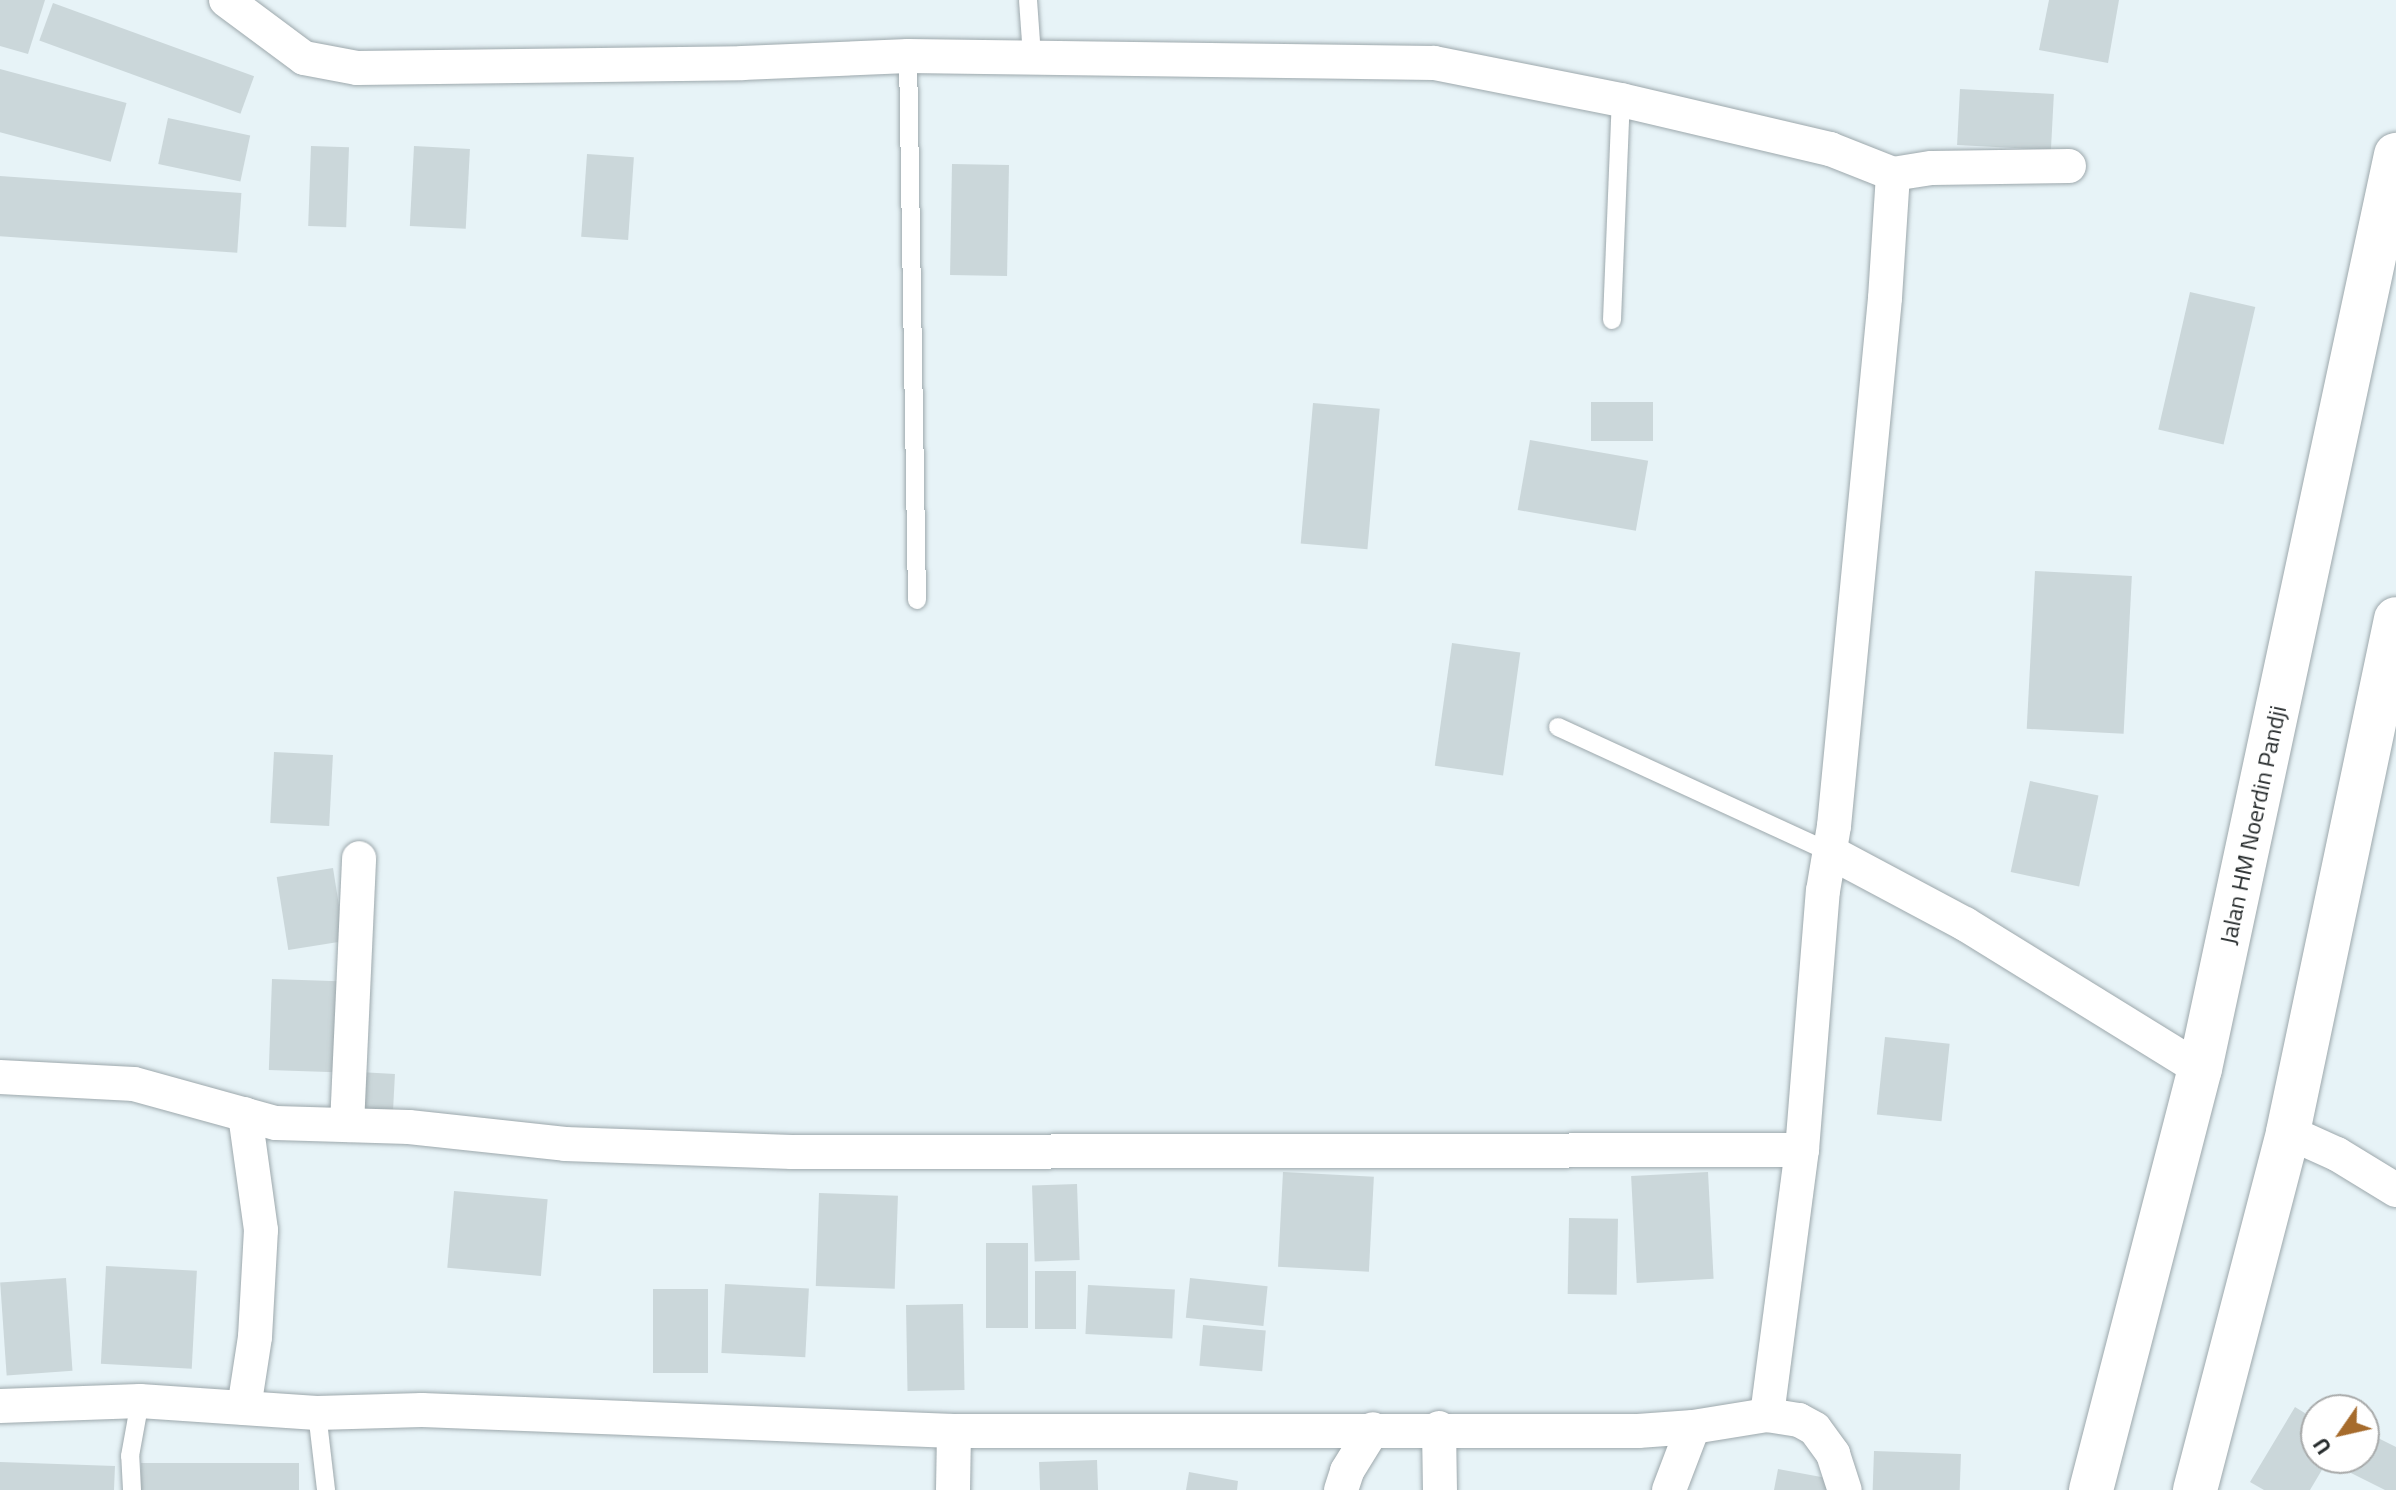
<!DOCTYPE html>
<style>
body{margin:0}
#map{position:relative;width:2396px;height:1490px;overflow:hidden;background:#e7f3f7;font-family:"Titillium Web",sans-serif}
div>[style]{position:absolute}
.building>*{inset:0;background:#cbd7da;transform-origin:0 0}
.roads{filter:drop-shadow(0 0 2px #9da8ac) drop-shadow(0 0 2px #9da8ac)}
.service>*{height:18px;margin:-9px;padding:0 9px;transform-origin:9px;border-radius:9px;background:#fff}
.minor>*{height:34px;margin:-17px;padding:0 17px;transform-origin:17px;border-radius:17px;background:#fff}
.primary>*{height:44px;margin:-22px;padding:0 22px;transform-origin:22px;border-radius:22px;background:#fff}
span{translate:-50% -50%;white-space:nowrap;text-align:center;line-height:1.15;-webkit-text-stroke:7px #fff;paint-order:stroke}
.street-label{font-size:24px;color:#252a2b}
.north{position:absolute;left:2300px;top:1394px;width:80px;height:80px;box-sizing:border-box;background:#fff;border:2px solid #a8aaaa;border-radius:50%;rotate:236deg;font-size:22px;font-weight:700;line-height:32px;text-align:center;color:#252a2b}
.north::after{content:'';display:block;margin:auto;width:28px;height:36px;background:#a66b2c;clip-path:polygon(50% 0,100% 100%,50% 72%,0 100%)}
</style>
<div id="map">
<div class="building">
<i style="clip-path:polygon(0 0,45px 0,28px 54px,0 46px)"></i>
<i style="clip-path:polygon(2049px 0,2119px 0,2108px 63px,2039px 50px)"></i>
<i style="left:53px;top:3px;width:214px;height:40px;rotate:20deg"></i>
<i style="left:0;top:69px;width:131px;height:61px;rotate:15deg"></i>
<i style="left:1960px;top:89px;width:94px;height:56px;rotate:3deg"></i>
<i style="left:168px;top:118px;width:84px;height:47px;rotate:12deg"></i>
<i style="left:311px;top:146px;width:38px;height:80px;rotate:2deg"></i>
<i style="left:414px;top:146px;width:56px;height:80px;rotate:3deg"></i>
<i style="left:587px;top:154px;width:47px;height:83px;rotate:4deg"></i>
<i style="left:952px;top:164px;width:57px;height:111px;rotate:1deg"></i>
<i style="left:0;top:176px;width:242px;height:60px;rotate:4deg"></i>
<i style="left:2190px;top:292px;width:67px;height:141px;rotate:13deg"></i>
<i style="left:1591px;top:402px;width:62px;height:39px"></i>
<i style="left:1313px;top:403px;width:67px;height:141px;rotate:5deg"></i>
<i style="left:1530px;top:440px;width:120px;height:71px;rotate:10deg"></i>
<i style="left:2035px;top:571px;width:97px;height:158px;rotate:3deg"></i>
<i style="left:1452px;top:643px;width:69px;height:124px;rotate:8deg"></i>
<i style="left:274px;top:752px;width:59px;height:71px;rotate:3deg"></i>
<i style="left:2030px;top:781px;width:70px;height:93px;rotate:12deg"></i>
<i style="left:333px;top:868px;width:74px;height:57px;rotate:81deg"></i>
<i style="left:272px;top:979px;width:67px;height:91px;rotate:2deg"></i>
<i style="left:1885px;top:1037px;width:65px;height:78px;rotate:6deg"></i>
<i style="left:359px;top:1072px;width:36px;height:47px;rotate:3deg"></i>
<i style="left:1283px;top:1172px;width:91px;height:95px;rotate:3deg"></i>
<i style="left:1708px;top:1172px;width:107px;height:77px;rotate:87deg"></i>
<i style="left:1077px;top:1184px;width:76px;height:45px;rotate:88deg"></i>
<i style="left:454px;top:1191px;width:94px;height:77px;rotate:5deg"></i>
<i style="left:819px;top:1193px;width:79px;height:93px;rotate:2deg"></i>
<i style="left:1569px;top:1218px;width:49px;height:76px;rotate:1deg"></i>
<i style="left:986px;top:1243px;width:42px;height:85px"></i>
<i style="left:106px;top:1266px;width:91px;height:98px;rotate:3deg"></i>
<i style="left:1035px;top:1271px;width:41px;height:58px"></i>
<i style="left:66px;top:1278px;width:93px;height:66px;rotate:86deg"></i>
<i style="left:1190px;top:1278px;width:78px;height:40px;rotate:6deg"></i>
<i style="left:725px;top:1284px;width:84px;height:69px;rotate:3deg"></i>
<i style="left:1088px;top:1285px;width:87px;height:49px;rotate:3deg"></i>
<i style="left:653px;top:1289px;width:55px;height:84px"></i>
<i style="left:963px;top:1304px;width:86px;height:57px;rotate:89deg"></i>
<i style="left:1203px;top:1325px;width:63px;height:41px;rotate:5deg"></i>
<i style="clip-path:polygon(2295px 1407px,2316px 1420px,2316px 1458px,2329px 1458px,2310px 1490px,2264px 1490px,2250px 1482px)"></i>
<i style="clip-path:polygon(2364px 1431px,2396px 1447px,2396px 1490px,2385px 1490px,2339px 1467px,2344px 1458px,2364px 1458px)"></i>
<i style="left:1874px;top:1451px;width:87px;height:39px;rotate:2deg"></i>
<i style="left:1097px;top:1460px;width:30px;height:58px;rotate:88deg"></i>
<i style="clip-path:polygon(0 1462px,115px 1466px,114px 1490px,0 1490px)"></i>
<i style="left:141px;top:1463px;width:158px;height:27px"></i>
<i style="clip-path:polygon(1778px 1469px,1832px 1479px,1830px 1490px,1774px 1490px)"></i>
<i style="clip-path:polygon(1189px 1472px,1238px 1481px,1237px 1490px,1186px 1490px)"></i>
</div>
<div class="roads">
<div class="service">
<i style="left:1028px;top:0;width:56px;rotate:85.9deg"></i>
<i style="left:908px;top:56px;width:544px;rotate:89.05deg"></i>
<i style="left:1612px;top:320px;width:220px;rotate:-87.7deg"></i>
<i style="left:1558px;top:727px;width:299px;rotate:24.7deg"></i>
<i style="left:317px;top:1413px;width:78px;rotate:83.3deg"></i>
<i style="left:132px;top:1490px;width:34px;rotate:-93deg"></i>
<i style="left:130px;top:1456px;width:56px;rotate:-79.7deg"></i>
</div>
<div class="minor">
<i style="left:226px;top:0;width:97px;rotate:36.6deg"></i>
<i style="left:304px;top:58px;width:54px;rotate:10.7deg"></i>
<i style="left:357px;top:68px;width:385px;rotate:-0.7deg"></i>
<i style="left:742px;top:63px;width:166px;rotate:-2.4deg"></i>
<i style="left:908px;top:56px;width:526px;rotate:0.76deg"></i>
<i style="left:1434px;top:63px;width:191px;rotate:11.2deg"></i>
<i style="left:1621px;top:100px;width:215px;rotate:13.2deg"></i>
<i style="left:1830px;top:149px;width:68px;rotate:21.6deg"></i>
<i style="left:1893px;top:174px;width:39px;rotate:-9deg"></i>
<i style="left:1932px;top:168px;width:137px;rotate:-0.8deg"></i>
<i style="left:1830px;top:852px;width:153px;rotate:28.1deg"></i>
<i style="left:1965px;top:924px;width:276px;rotate:31.7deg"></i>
<i style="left:0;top:1077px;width:134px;rotate:3deg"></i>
<i style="left:134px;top:1084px;width:147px;rotate:15.4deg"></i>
<i style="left:276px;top:1123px;width:133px;rotate:1.7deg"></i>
<i style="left:409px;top:1127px;width:157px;rotate:6.2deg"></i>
<i style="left:565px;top:1144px;width:227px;rotate:2deg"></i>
<i style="left:792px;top:1152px;width:1010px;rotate:-0.11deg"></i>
<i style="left:347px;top:1125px;width:267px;rotate:-87.4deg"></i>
<i style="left:2288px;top:1132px;width:54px;rotate:24.2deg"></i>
<i style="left:2337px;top:1154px;width:69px;rotate:31.4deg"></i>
<i style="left:0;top:1406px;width:140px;rotate:-2deg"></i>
<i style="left:140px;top:1401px;width:177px;rotate:3.9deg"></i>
<i style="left:317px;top:1413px;width:105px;rotate:-1.6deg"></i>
<i style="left:422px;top:1410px;width:532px;rotate:2.26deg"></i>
<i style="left:954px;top:1431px;width:684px"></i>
<i style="left:1638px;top:1431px;width:55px;rotate:-4.2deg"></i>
<i style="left:1693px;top:1427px;width:75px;rotate:-9.2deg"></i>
<i style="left:1767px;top:1415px;width:32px;rotate:9deg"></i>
<i style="left:1799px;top:1420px;width:18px;rotate:29deg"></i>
<i style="left:1815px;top:1429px;width:31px;rotate:54deg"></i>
<i style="left:1833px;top:1454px;width:38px;rotate:72deg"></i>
<i style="left:244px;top:1408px;width:72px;rotate:-81.2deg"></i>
<i style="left:255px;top:1337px;width:107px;rotate:-86.8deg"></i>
<i style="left:261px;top:1230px;width:117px;rotate:-97.9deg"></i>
<i style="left:1767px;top:1415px;width:267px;rotate:-82.5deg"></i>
<i style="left:1802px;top:1150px;width:260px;rotate:-85.4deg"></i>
<i style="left:1823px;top:891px;width:66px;rotate:-80.4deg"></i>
<i style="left:1834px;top:826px;width:530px;rotate:-84.48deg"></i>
<i style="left:1885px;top:298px;width:124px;rotate:-86.3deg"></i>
<i style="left:1439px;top:1428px;width:62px;rotate:89.1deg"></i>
<i style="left:953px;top:1490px;width:59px;rotate:-89deg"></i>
<i style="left:1341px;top:1490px;width:20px;rotate:-72deg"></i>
<i style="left:1347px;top:1471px;width:49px;rotate:-58.2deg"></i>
<i style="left:1669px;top:1490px;width:67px;rotate:-69.1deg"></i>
</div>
<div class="primary">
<i style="left:2091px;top:1490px;width:435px;rotate:-75.5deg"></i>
<i style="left:2200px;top:1069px;width:935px;rotate:-77.9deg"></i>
<i style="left:2195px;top:1490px;width:370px;rotate:-75.4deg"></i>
<i style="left:2288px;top:1132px;width:524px;rotate:-78.11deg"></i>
</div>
</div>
<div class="street-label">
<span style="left:2253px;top:825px;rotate:-78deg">Jalan HM Noerdin Pandji</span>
</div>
<div class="north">U</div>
</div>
